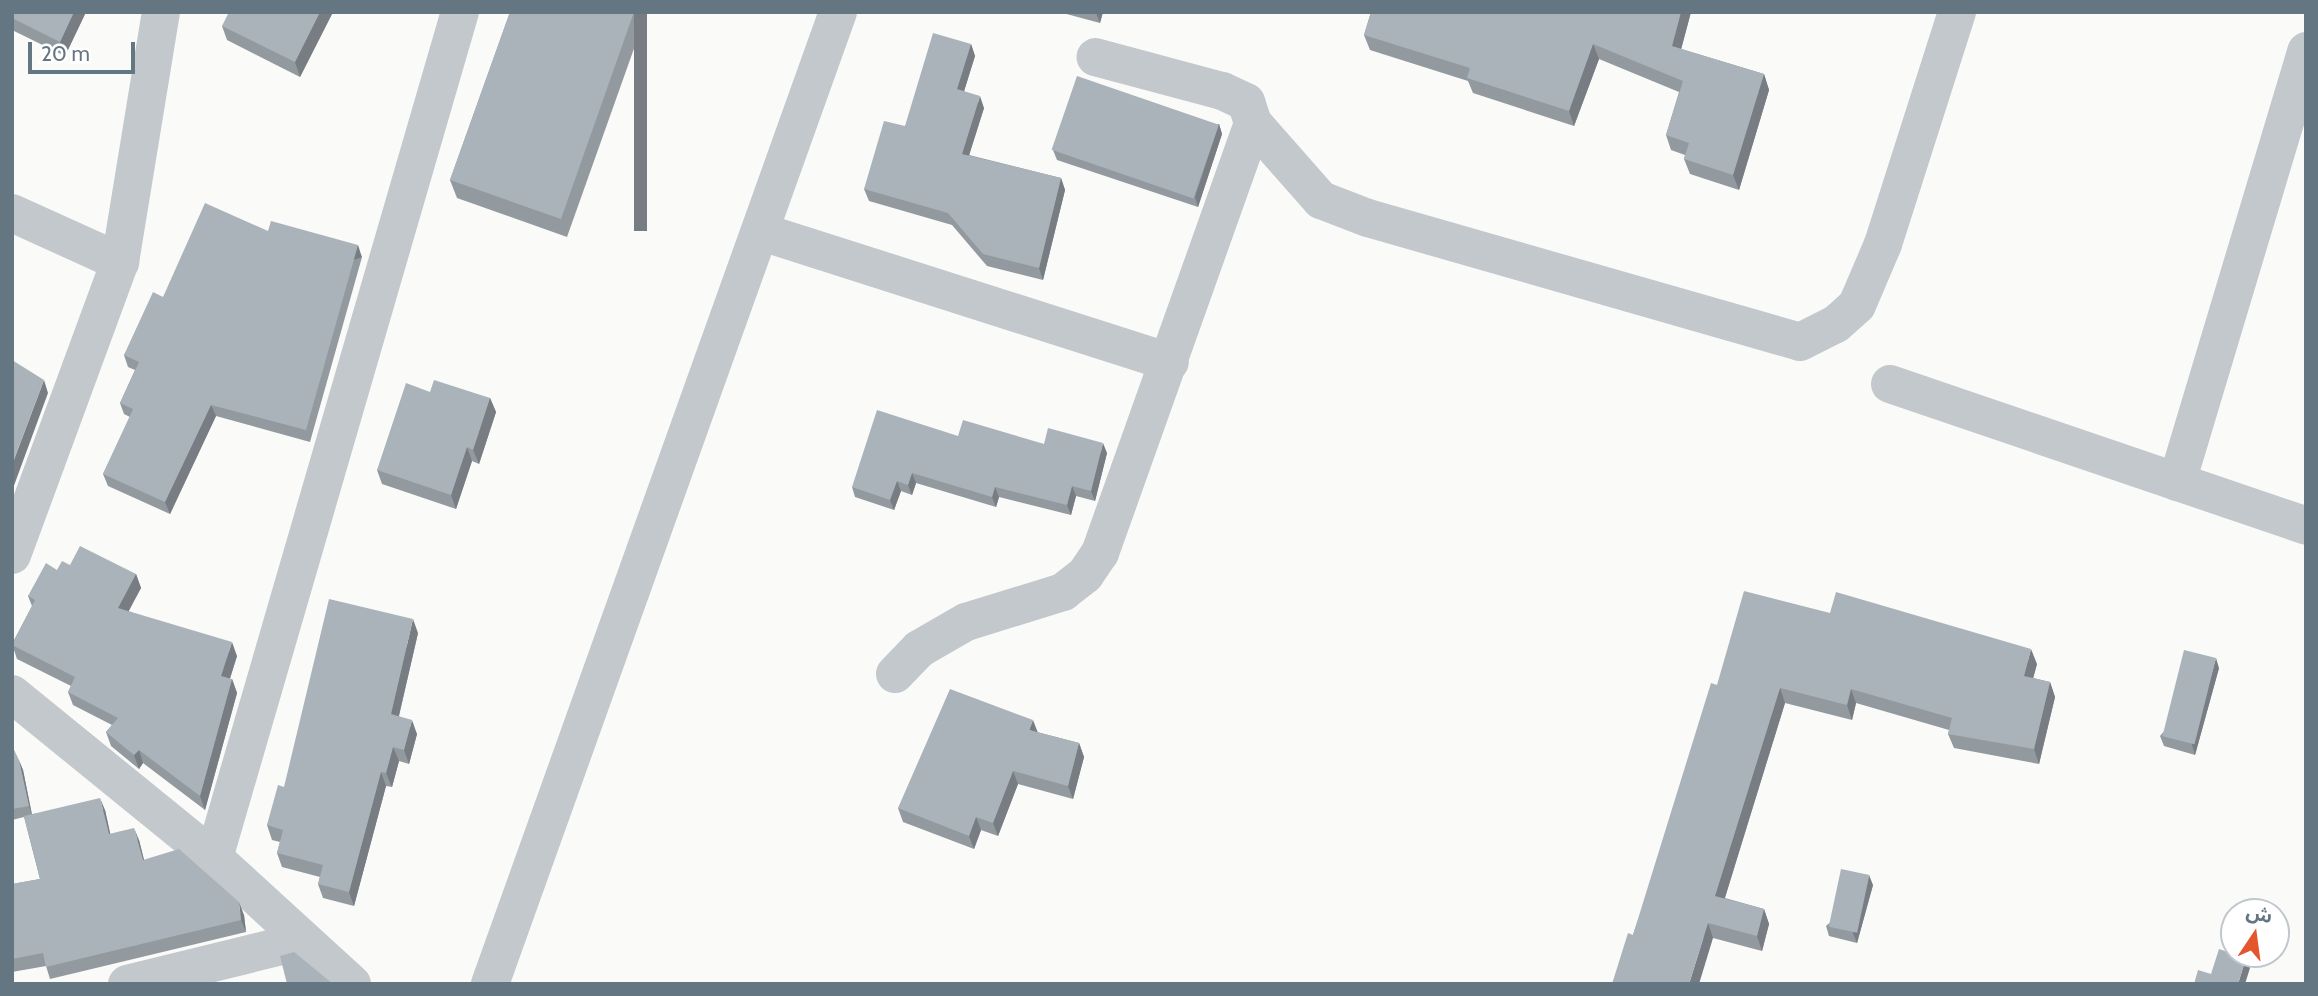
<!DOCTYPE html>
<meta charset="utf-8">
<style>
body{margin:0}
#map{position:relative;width:2318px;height:996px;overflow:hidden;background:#fafaf8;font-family:Cabin,"Noto Sans Arabic",sans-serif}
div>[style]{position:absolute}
.minor>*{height:38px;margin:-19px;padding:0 19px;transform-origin:19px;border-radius:19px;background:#c3c8cc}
.wall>*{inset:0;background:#929a9f}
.shaded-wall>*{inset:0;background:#777d82;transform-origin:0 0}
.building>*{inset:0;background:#aab3b9;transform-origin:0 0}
span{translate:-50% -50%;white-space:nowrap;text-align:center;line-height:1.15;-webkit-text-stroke:7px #fff;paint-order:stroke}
.frame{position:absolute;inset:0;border:14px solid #657683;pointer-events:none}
.north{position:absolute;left:2220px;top:898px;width:70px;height:70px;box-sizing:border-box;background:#fff;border:2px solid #c1c8cd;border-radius:50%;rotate:13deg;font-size:19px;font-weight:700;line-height:28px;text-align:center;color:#657683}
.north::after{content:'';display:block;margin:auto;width:24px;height:32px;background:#e4572e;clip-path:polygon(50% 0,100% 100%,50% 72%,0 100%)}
.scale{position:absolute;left:28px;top:42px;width:107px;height:32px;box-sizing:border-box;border:4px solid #657683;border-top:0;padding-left:9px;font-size:21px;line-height:24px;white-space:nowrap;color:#657683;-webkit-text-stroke:5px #fff;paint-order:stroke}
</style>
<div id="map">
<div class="minor">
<i style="left:1253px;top:123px;width:103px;rotate:48.6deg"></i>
<i style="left:1321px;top:200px;width:50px;rotate:21deg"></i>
<i style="left:1368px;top:218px;width:449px;rotate:16deg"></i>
<i style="left:1800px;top:342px;width:40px;rotate:-26.6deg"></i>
<i style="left:1836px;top:324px;width:28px;rotate:-42deg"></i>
<i style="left:1857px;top:305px;width:66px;rotate:-66.9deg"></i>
<i style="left:1883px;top:244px;width:244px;rotate:-72.3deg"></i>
<i style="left:12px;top:213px;width:119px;rotate:24.4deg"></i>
<i style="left:762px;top:232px;width:428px;rotate:17.7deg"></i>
<i style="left:1890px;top:384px;width:440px;rotate:18.8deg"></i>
<i style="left:2177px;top:482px;width:450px;rotate:-73.3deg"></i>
<i style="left:12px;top:555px;width:312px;rotate:-69.8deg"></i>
<i style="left:120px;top:262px;width:253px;rotate:-80.7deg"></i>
<i style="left:895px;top:674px;width:35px;rotate:-46deg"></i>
<i style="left:919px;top:649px;width:54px;rotate:-29.9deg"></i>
<i style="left:966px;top:622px;width:102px;rotate:-17.2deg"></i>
<i style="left:1063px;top:592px;width:28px;rotate:-38deg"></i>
<i style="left:1085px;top:575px;width:27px;rotate:-56deg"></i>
<i style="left:1100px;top:553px;width:456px;rotate:-70.4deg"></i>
<i style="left:1253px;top:123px;width:22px;rotate:-108deg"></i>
<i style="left:1246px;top:102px;width:26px;rotate:-155deg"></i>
<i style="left:1222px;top:91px;width:131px;rotate:-165deg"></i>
<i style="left:12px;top:694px;width:260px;rotate:39.1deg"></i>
<i style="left:214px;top:858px;width:187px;rotate:42.4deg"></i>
<i style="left:214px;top:858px;width:881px;rotate:-73.79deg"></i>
<i style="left:127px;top:984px;width:180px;rotate:-13.8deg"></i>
<i style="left:490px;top:984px;width:1032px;rotate:-70.3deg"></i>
</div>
<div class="wall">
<i style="clip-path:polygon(12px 12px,86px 12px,65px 56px,12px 30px)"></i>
<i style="clip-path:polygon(333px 12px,300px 77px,227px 40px,222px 26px)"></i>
<i style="clip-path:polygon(510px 12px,647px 12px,567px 237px,457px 198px,450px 180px)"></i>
<i style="clip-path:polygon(1059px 12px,1103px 12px,1100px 23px)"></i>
<i style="clip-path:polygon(1371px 12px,1691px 12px,1681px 49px,1764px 74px,1769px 90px,1739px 190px,1690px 174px,1684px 159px,1685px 155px,1671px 150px,1666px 135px,1679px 92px,1599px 59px,1574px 126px,1473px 93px,1468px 81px,1370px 50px,1364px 35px)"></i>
<i style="clip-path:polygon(971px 44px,975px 56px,964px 91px,984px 108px,969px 155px,1061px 178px,1065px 190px,1043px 280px,987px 266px,952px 225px,869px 201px,864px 189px,905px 126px)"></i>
<i style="clip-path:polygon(1219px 124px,1222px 134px,1198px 207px,1057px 160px,1053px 150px)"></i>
<i style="clip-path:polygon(268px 231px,362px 257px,310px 442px,216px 416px,170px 514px,108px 486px,103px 474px,130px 417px,124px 414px,120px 403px,135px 370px,128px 367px,124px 355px,163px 297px)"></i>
<i style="clip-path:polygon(430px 392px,490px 398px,496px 412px,479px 464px,472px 461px,456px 509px,382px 484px,377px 470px)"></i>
<i style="clip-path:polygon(958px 436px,1044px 444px,1107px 453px,1095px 501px,1076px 496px,1071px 515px,999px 497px,996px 507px,916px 483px,912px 495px,901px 491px,894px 510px,855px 497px,852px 487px)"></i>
<i style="clip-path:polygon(70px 565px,136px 574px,141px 588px,128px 611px,237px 656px,230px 679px,232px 679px,237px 693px,205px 810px,143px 763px,139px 769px,111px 746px,106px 732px,112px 725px,73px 705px,68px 692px,71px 686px,17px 659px,12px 644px,32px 606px,28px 596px,57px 570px)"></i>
<i style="clip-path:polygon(1830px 613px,2037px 664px,2033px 678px,2050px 682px,2055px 697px,2039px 764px,1954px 748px,1948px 734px,1949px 730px,1856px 703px,1852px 720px,1785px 703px,1725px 898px,1764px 909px,1769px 924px,1762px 951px,1713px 938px,1633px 935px,1717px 685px)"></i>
<i style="clip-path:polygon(418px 633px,399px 716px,417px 734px,409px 764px,399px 761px,392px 787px,386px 786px,354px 906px,323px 898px,318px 884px,320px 877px,282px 867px,277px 853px,280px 842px,272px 840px,267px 825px,284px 787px)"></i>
<i style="clip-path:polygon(2219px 668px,2195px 755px,2164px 746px,2160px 736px)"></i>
<i style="clip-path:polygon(1037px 732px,1079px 743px,1084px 757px,1073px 799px,1018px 784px,998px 836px,981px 830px,974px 849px,903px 822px,898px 808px)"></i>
<i style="clip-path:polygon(12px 746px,23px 770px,32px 814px,105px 810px,110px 834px,139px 840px,144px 860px,244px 915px,246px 932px,50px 979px,46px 966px,12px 972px,12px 884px,40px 879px,24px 817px,12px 820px)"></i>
<i style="clip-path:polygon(1873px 885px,1857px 943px,1829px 936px,1826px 926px)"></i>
</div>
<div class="shaded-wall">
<i style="clip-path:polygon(74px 12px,86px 12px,65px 56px,60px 42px)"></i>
<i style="clip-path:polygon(320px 12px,333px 12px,300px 77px,295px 62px)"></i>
<i style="left:634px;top:12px;width:13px;height:219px"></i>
<i style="clip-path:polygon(1097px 12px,1103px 12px,1100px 23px,1096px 13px)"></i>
<i style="clip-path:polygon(1681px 12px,1691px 12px,1678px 61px,1672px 46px)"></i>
<i style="clip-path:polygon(971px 44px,975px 56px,961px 101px,957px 89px)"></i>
<i style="clip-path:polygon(1593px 44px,1599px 59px,1574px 126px,1569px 111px)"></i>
<i style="clip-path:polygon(1764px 74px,1769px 90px,1739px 190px,1733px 175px)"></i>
<i style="clip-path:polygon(980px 96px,984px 108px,966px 165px,962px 154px)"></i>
<i style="clip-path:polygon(1219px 124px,1222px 134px,1198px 207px,1195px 197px)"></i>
<i style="clip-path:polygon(1061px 178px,1065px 190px,1043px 280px,1039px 268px)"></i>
<i style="left:358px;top:245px;width:13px;height:192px;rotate:72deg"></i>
<i style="clip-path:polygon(44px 380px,48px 393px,12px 491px,12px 465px)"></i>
<i style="clip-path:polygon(490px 398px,496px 412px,479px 464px,473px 450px)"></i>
<i style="clip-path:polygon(211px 405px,216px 416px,170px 514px,165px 502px)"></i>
<i style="clip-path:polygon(1103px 443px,1107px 453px,1095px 501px,1091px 491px)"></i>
<i style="clip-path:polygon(467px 447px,472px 461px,456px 509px,451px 495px)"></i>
<i style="clip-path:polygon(912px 473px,916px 483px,912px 495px,908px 485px)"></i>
<i style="clip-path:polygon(897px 481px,901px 491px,894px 510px,890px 500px)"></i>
<i style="clip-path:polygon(1072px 486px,1076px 496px,1071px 515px,1067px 505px)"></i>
<i style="clip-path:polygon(995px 487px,999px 497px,996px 507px,992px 497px)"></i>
<i style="clip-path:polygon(136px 574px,141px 588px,123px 622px,118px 608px)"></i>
<i style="clip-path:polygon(413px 619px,418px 633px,396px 728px,391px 714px)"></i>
<i style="clip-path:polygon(232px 642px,237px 656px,226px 690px,221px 676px)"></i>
<i style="clip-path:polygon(2031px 649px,2037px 664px,2030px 690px,2024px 676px)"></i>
<i style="clip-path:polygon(2216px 658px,2219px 668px,2195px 755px,2192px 745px)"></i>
<i style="clip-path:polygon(232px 679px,237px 693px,205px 810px,200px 796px)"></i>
<i style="clip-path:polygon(2050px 682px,2055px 697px,2039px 764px,2034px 749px)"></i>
<i style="clip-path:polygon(1780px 688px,1785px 703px,1721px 910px,1715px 896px)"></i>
<i style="clip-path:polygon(1851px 689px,1856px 703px,1852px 720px,1847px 705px)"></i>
<i style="clip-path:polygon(412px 720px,417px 734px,409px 764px,404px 750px)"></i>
<i style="clip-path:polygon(1033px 720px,1038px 733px,1029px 730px)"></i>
<i style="clip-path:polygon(1079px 743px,1084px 757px,1073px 799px,1068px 786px)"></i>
<i style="clip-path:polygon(393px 747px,399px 761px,392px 787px,386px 773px)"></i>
<i style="clip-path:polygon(139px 750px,143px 763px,139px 769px,134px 755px)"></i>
<i style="clip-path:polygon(19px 760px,23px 770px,32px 816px,29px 806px)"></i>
<i style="clip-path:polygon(1013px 771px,1018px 784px,998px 836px,993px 823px)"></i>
<i style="clip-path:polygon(381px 772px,386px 786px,354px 906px,349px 892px)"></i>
<i style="clip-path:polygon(100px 798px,105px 810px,113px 846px,109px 834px)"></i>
<i style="clip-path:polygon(976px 817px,981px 830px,974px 849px,969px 836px)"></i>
<i style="clip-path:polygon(134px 828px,139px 840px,147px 872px,143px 860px)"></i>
<i style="clip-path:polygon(1869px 875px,1873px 885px,1857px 943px,1853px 933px)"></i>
<i style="clip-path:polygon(239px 902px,244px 915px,246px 932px,241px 920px)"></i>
<i style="clip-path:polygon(1764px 909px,1769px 924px,1762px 951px,1757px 936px)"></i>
<i style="clip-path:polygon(1708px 923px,1713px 938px,1699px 984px,1689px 984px)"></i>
<i style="clip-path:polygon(2246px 958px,2250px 968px,2245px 984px,2238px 984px)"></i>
</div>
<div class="building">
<i style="clip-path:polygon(12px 12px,74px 12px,60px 42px,12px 18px)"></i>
<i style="clip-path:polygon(229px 12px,320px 12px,295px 62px,222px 26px)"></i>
<i style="clip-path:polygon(510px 12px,634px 12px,561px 219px,450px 180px)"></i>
<i style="clip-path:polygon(1371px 12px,1681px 12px,1672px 46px,1764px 74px,1733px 175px,1684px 159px,1689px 143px,1666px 135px,1683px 81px,1593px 44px,1569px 111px,1467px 78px,1470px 68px,1364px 35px)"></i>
<i style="clip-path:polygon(933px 33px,971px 44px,957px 89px,980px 96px,962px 154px,1061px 178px,1039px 268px,983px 254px,948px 213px,864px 189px,884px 121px,905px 126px)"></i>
<i style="left:1077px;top:76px;width:150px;height:78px;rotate:19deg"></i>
<i style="clip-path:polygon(205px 203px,268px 231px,271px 221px,358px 245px,306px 430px,211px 405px,165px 502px,103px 474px,133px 409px,120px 403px,139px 362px,124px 355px,153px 292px,163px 297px)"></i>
<i style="clip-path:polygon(12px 360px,44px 380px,12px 465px)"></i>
<i style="clip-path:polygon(434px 380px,490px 398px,473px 450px,467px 447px,451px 495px,377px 470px,406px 383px,430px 392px)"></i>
<i style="clip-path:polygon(877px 410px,958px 436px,963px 420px,1044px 444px,1048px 428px,1103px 443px,1091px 491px,1072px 486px,1067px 505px,995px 487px,992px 497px,912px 473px,908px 485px,897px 481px,890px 500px,852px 487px)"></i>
<i style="clip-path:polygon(80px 546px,136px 574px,118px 608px,232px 642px,221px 676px,232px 679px,200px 796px,139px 750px,134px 755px,106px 732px,118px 718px,68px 692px,75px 677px,12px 645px,35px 600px,28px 596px,46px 563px,57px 570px,62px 561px,70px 565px)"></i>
<i style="clip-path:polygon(1744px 591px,1830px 613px,1836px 592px,2031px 649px,2024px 676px,2050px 682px,2034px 749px,1948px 734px,1952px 718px,1851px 689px,1847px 705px,1780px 688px,1715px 896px,1764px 909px,1757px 936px,1708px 923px,1689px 984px,1612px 984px,1628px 933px,1633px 935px,1711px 683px,1717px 685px)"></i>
<i style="clip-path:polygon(329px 599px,413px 619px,391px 714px,412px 720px,404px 750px,393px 747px,386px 773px,381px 772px,349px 892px,318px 884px,323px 865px,277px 853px,283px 830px,267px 825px,278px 785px,284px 787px)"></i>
<i style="left:2184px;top:650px;width:33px;height:89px;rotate:14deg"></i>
<i style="clip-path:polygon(950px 689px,1033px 720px,1029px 730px,1079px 743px,1068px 786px,1013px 771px,993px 823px,976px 817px,969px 836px,898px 808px)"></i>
<i style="clip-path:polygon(12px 746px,19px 760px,29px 806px,12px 809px)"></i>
<i style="clip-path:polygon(100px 798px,109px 834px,134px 828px,143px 860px,179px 849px,239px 902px,241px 920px,46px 967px,43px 953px,12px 959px,12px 884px,40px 879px,24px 816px)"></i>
<i style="left:1841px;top:869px;width:29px;height:59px;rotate:12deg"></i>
<i style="clip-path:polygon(2219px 949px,2246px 958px,2238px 984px,2194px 984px,2198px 970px,2211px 974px)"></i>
<i style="clip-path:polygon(294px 952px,333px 984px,287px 984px,280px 956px)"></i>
</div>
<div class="frame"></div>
<div class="north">ش</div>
<div class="scale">20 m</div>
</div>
